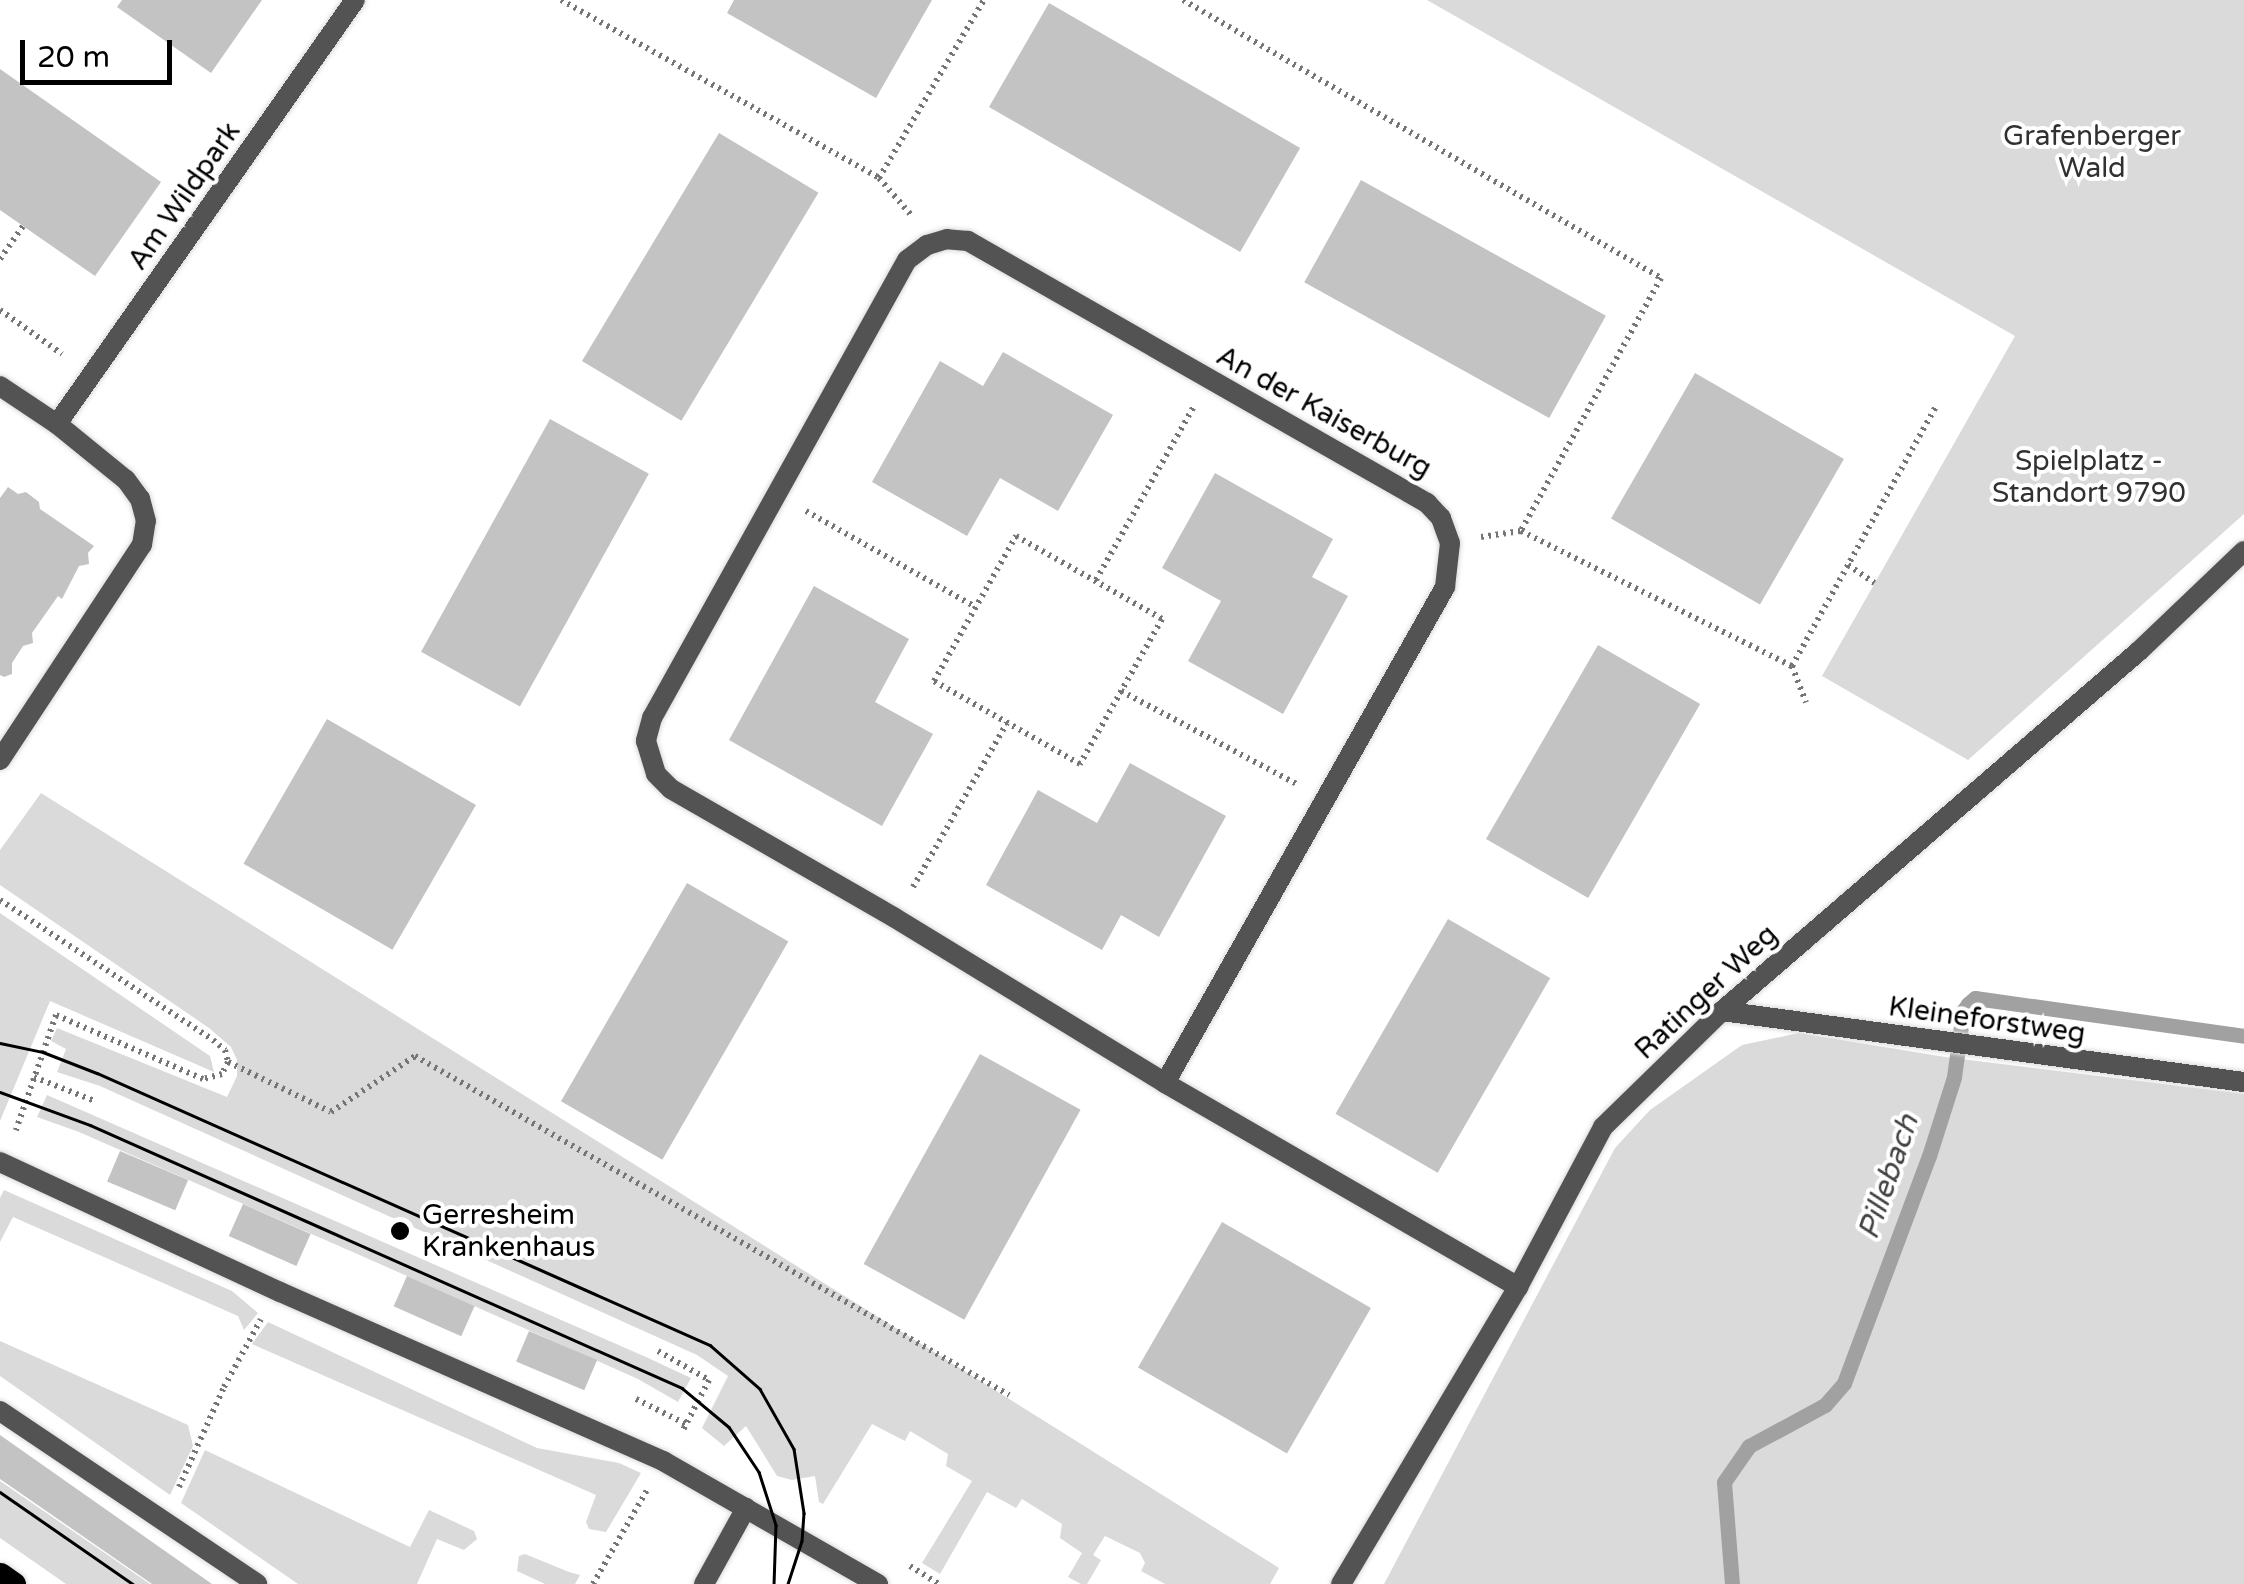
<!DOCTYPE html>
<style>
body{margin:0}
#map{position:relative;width:2244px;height:1584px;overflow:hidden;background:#fff;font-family:"Varela Round",sans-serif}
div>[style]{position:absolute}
.green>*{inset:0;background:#dadada}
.stream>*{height:15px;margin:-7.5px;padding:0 7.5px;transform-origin:7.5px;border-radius:7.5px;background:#a1a1a1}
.building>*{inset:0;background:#c3c3c3;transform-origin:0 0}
.path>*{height:6px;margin-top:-3px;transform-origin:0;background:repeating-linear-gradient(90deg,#757575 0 2.5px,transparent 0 7.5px)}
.roads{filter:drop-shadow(0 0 2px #dbdbdb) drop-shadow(0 0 2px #dbdbdb)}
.service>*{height:20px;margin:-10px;padding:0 10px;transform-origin:10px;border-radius:10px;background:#535353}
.minor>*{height:20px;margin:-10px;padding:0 10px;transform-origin:10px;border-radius:10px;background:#535353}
.primary>*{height:25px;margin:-12.5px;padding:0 12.5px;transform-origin:12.5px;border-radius:12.5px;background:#000}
.tram>*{height:2.5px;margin:-1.25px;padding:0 1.25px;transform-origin:1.25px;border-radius:1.25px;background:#000}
.dots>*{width:28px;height:28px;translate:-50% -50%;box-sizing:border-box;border:5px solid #fff;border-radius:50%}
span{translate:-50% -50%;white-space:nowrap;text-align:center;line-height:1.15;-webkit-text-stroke:8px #fff;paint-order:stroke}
.park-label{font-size:28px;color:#313131}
.street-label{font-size:28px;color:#000}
.poi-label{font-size:28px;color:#000}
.left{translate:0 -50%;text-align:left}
.water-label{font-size:30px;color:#424242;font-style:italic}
.scale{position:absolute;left:20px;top:40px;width:152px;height:45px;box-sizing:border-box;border:5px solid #000;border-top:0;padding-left:12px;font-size:30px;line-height:35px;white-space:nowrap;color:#000;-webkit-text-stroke:8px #fff;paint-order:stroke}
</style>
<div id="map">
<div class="green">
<i style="clip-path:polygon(1427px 0,2244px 0,2244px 514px,1968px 760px,1822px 676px,2015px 336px)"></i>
<i style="clip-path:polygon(41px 793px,1279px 1568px,1270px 1584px,1165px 1584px,1141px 1571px,1145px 1563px,1140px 1553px,1105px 1536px,1093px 1555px,1101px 1560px,1087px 1584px,1081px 1584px,1068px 1577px,1082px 1553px,1060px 1538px,1062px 1524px,1022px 1499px,1016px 1508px,987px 1492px,940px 1574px,922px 1563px,972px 1481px,946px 1466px,948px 1454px,910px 1431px,905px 1441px,872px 1424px,823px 1504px,819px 1502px,815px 1476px,792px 1480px,777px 1476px,746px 1426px,724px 1446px,702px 1428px,728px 1376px,697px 1355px,100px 1086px,57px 1072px,66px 1049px,51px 1041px,57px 1028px,227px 1097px,237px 1076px,237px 1060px,231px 1047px,209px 1028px,0 885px,0 850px)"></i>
<i style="clip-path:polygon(0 913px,210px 1056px,214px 1072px,50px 1001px,0 1121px)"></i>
<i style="clip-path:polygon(1799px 1033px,1945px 1057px,2244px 1094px,2244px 1584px,1384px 1584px,1615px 1148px,1650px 1110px,1742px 1045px)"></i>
<i style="clip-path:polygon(47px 1095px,646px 1357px,691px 1378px,678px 1402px,638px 1379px,380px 1264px,79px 1132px,37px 1117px)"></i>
<i style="clip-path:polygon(4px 1190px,232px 1291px,258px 1313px,244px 1330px,238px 1316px,13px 1217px,0 1242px,0 1198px)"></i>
<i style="clip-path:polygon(268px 1322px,537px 1448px,619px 1463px,641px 1473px,606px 1532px,589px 1529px,586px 1522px,596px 1495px,252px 1344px)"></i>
<i style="clip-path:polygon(0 1341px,188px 1425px,193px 1446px,170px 1495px,0 1376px)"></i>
<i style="clip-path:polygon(205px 1450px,410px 1547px,429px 1510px,474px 1531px,477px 1539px,464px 1550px,437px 1539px,417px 1584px,298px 1584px,181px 1503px)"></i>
<i style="clip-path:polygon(0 1482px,0 1481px,150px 1584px,66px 1584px,0 1538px)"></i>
<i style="clip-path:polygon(525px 1554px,569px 1572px,580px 1575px,575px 1584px,545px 1584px,517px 1571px,519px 1556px)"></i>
</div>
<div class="stream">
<i style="left:1732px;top:1584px;width:102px;rotate:-94.5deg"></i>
<i style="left:1724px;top:1482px;width:44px;rotate:-55.2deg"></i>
<i style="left:1749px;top:1446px;width:86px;rotate:-28.3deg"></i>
<i style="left:1825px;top:1405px;width:29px;rotate:-49deg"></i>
<i style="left:1844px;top:1383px;width:242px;rotate:-69.5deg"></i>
<i style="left:1929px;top:1156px;width:83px;rotate:-72.4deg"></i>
<i style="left:1954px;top:1077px;width:67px;rotate:-82.2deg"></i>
<i style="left:1963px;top:1011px;width:9px;rotate:-54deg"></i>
<i style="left:1968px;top:1004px;width:9px;rotate:-41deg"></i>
<i style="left:1975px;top:998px;width:272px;rotate:8deg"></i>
</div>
<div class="building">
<i style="clip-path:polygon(122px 0,262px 0,211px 73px,117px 7px)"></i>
<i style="clip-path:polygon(734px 0,932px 0,876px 98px,727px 13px)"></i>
<i style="left:1049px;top:3px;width:290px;height:120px;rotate:30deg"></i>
<i style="clip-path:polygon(0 69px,161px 182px,95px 276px,0 210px)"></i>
<i style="left:719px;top:133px;width:116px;height:266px;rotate:31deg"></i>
<i style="left:1361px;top:180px;width:280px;height:117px;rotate:29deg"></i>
<i style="clip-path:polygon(1003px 352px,1113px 415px,1058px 511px,1000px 478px,967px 536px,872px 482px,940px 361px,983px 386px)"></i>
<i style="left:1695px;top:373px;width:172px;height:168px;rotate:30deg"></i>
<i style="left:550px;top:419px;width:113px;height:266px;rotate:29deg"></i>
<i style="clip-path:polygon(1215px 473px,1333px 539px,1312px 577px,1348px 596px,1283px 714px,1188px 661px,1221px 601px,1162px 568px)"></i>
<i style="clip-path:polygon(8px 487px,18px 494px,26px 492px,39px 502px,40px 509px,94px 546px,88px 553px,89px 564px,79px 566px,62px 599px,58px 596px,32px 633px,33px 643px,23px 646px,12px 663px,12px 674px,4px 677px,0 675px,0 498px)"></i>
<i style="clip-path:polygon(814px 586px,909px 639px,875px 702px,933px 734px,882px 826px,729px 740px)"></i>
<i style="left:1598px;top:645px;width:118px;height:224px;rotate:30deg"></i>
<i style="left:327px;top:719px;width:172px;height:167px;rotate:30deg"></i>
<i style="clip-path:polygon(1130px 763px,1226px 816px,1159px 937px,1121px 915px,1102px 950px,986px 885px,1038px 790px,1097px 823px)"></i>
<i style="left:687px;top:883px;width:117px;height:252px;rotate:30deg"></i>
<i style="left:1448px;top:919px;width:118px;height:225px;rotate:30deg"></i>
<i style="left:980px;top:1054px;width:115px;height:240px;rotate:29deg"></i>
<i style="left:120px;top:1151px;width:74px;height:33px;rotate:23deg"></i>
<i style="left:243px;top:1204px;width:74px;height:35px;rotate:24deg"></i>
<i style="left:1222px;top:1222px;width:172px;height:168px;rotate:30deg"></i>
<i style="left:407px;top:1276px;width:74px;height:33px;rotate:24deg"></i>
<i style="left:529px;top:1331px;width:74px;height:33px;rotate:23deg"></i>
<i style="clip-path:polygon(0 1435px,212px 1584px,152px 1584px,0 1479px)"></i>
</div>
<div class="path">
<i style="left:561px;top:0;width:364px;rotate:29.2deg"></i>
<i style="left:879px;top:178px;width:49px;rotate:49.1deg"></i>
<i style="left:1183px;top:0;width:553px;rotate:30.18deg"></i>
<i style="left:1661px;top:278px;width:289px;rotate:119deg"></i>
<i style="left:879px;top:178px;width:207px;rotate:-59.5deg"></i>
<i style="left:0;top:259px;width:40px;rotate:-55.1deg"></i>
<i style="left:0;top:310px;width:76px;rotate:35.4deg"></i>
<i style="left:806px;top:511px;width:195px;rotate:29.5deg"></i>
<i style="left:1016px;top:536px;width:168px;rotate:29.6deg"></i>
<i style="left:1162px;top:619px;width:167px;rotate:119.5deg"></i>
<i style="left:1080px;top:764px;width:168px;rotate:-150.4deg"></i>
<i style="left:934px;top:681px;width:167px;rotate:-60.5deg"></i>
<i style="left:1481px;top:537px;width:40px;rotate:-8.5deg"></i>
<i style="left:1521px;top:531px;width:303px;rotate:26.5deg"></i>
<i style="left:1792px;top:666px;width:39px;rotate:69deg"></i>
<i style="left:1848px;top:565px;width:32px;rotate:34deg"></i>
<i style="left:1096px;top:580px;width:200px;rotate:-60.6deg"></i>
<i style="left:1792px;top:666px;width:297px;rotate:-61deg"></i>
<i style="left:1121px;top:691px;width:199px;rotate:27.9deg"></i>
<i style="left:913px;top:887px;width:189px;rotate:-60.2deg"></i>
<i style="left:0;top:900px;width:255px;rotate:33.3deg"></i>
<i style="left:213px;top:1040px;width:16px;rotate:40deg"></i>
<i style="left:225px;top:1050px;width:12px;rotate:76deg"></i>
<i style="left:228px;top:1062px;width:13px;rotate:117deg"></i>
<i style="left:222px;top:1074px;width:20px;rotate:165deg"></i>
<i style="left:203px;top:1079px;width:160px;rotate:-156.5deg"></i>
<i style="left:56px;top:1015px;width:122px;rotate:109.2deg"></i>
<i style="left:228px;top:1062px;width:114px;rotate:25.9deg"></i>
<i style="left:331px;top:1112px;width:101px;rotate:-33.7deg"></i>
<i style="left:415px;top:1056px;width:684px;rotate:29.71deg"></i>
<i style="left:34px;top:1077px;width:66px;rotate:21.5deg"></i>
<i style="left:658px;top:1351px;width:59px;rotate:29.6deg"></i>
<i style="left:709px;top:1380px;width:59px;rotate:117.4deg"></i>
<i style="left:636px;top:1399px;width:56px;rotate:26.6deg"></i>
<i style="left:179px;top:1487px;width:110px;rotate:-65.8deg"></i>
<i style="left:224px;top:1387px;width:77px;rotate:-61.4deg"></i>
<i style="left:910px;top:1566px;width:34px;rotate:32deg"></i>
<i style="left:593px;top:1584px;width:108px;rotate:-60.1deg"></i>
</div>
<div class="roads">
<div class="service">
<i style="left:1722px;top:1011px;width:527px;rotate:7.75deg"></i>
<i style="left:0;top:1162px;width:309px;rotate:24.9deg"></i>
<i style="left:280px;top:1292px;width:419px;rotate:23.8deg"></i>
<i style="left:663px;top:1461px;width:248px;rotate:29.8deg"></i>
<i style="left:0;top:1411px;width:310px;rotate:33.9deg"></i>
<i style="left:704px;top:1584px;width:87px;rotate:-61.1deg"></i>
</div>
<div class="minor">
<i style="left:0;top:386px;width:69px;rotate:33.7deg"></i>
<i style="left:57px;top:424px;width:518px;rotate:-54.9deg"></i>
<i style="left:0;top:760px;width:258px;rotate:-56.6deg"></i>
<i style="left:142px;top:545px;width:24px;rotate:-81deg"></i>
<i style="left:146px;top:521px;width:23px;rotate:-105deg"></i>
<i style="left:140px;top:499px;width:24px;rotate:-126deg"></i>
<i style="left:126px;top:480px;width:89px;rotate:-140.9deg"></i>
<i style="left:1165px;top:1083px;width:570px;rotate:-60.55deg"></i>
<i style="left:1445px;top:587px;width:44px;rotate:-83.5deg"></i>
<i style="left:1450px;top:543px;width:27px;rotate:-110deg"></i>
<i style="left:1441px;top:518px;width:21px;rotate:-133deg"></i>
<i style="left:1427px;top:503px;width:529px;rotate:-150.28deg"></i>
<i style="left:968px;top:241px;width:21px;rotate:-175deg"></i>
<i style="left:947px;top:239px;width:21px;rotate:163deg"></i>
<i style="left:927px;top:245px;width:25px;rotate:143deg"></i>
<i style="left:907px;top:260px;width:524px;rotate:119.11deg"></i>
<i style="left:652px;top:718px;width:24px;rotate:105deg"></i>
<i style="left:646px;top:741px;width:34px;rotate:73deg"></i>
<i style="left:656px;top:774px;width:21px;rotate:45deg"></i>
<i style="left:671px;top:789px;width:258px;rotate:29.9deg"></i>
<i style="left:895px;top:918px;width:316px;rotate:31.4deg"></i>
<i style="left:1165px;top:1083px;width:408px;rotate:30deg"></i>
<i style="left:1341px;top:1584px;width:346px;rotate:-59.2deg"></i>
<i style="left:1518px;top:1287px;width:181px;rotate:-62deg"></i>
<i style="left:1603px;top:1127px;width:166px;rotate:-44.3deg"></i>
<i style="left:1722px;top:1011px;width:551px;rotate:-40.8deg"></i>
<i style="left:2139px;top:651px;width:145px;rotate:-43.6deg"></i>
</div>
<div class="primary">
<i style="left:0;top:1575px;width:16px;rotate:35deg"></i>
</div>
</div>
<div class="tram">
<i style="left:0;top:1043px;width:44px;rotate:11.8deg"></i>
<i style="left:43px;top:1052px;width:58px;rotate:21.3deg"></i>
<i style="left:97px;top:1073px;width:671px;rotate:23.93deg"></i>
<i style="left:710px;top:1345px;width:67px;rotate:41.3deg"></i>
<i style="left:760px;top:1389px;width:69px;rotate:60.5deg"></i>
<i style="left:794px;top:1449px;width:65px;rotate:81.1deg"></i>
<i style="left:804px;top:1513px;width:28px;rotate:94deg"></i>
<i style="left:802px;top:1541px;width:45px;rotate:108deg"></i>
<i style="left:0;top:1092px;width:96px;rotate:20.1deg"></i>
<i style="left:90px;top:1125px;width:648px;rotate:23.95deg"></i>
<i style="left:682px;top:1388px;width:61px;rotate:39.7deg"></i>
<i style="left:729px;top:1427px;width:54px;rotate:56.3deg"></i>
<i style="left:759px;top:1472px;width:56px;rotate:72.2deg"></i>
<i style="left:776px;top:1525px;width:59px;rotate:91.9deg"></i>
<i style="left:0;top:1492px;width:162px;rotate:34.7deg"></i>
</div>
<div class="dots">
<i style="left:400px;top:1231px;background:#000"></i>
</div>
<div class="park-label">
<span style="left:2092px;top:152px">Grafenberger<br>Wald</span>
<span style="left:2089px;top:477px">Spielplatz -<br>Standort 9790</span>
</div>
<div class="street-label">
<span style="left:184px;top:196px;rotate:-55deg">Am Wildpark</span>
<span style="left:1324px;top:412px;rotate:29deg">An der Kaiserburg</span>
<span style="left:1706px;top:992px;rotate:-43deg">Ratinger Weg</span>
<span style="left:1987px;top:1020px;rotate:8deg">Kleineforstweg</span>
</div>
<div class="poi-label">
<span class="left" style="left:422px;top:1231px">Gerresheim<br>Krankenhaus</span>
</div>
<div class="water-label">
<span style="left:1889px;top:1177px;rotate:-71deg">Pillebach</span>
</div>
<div class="scale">20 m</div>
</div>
